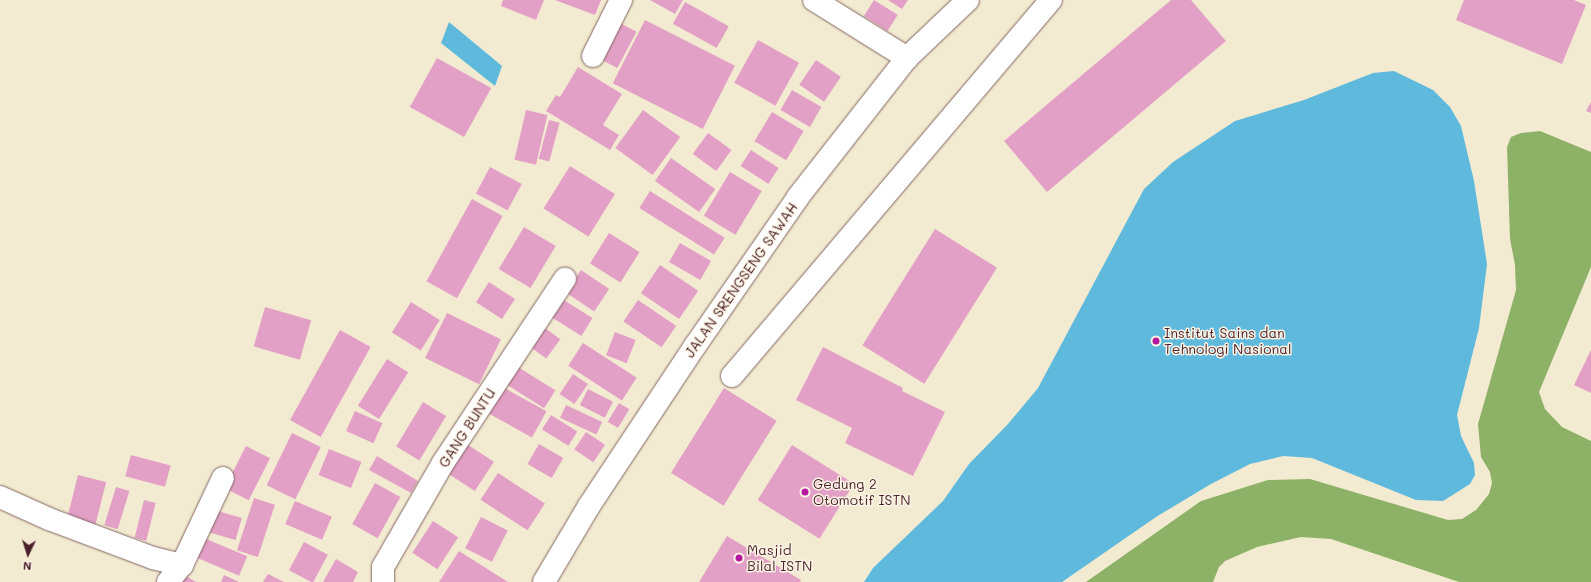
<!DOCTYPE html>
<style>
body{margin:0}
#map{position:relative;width:1591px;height:582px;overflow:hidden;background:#f3ebd1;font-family:Mali,sans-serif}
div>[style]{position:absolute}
.forest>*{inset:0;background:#8db166}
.water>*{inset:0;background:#5fb9dc}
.building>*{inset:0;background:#e3a0c6;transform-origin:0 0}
.roads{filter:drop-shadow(0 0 1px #856665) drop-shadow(0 0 1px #856665)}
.minor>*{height:22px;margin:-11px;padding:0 11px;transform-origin:11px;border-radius:11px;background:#fff}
.dots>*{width:11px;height:11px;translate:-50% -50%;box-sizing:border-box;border:2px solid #fcf5e5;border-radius:50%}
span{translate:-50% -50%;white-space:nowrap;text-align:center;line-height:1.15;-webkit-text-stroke:3px #fcf5e5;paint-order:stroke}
.street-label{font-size:14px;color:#4a1f2b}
.poi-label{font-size:14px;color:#4a1f2b}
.left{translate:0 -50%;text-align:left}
.north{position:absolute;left:8px;top:534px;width:40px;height:40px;-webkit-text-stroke:3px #fcf5e5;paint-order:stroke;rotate:184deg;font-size:11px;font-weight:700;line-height:16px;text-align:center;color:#4a1f2b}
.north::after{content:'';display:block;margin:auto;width:14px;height:18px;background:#4a1f2b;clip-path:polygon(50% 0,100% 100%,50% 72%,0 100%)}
</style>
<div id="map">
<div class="forest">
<i style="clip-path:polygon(1540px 131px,1591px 152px,1591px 267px,1539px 392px,1545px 409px,1562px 427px,1591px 441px,1591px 582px,1459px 582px,1331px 539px,1301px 537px,1257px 547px,1225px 561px,1219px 567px,1213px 582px,1086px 582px,1201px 501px,1268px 480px,1310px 479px,1448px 520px,1462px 519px,1476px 510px,1489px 494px,1492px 483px,1490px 472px,1481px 457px,1478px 424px,1516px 290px,1515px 265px,1510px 239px,1507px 147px,1511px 137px,1521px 133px)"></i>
</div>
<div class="water">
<i style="clip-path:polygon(449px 22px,502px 66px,495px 86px,441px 43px)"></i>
<i style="clip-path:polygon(1394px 71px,1433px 90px,1450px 107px,1461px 126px,1474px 181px,1487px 264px,1479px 328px,1457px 415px,1461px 436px,1474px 463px,1475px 475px,1470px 484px,1443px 501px,1416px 500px,1312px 458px,1283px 456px,1250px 464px,1211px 484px,1156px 517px,1062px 582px,864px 582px,873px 568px,943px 501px,969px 464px,1008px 424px,1038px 388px,1144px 189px,1173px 162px,1235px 121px,1304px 100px,1373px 73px)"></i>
</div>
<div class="building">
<i style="clip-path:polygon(503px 0,544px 0,536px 20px,501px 6px)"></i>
<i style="clip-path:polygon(555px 0,601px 0,595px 15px)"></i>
<i style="clip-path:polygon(650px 0,683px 0,675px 14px)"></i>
<i style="left:874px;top:0;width:28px;height:19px;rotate:32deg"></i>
<i style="clip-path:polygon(888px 0,908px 0,902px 9px)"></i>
<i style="clip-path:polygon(1171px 0,1191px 0,1226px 41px,1047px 192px,1004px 141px)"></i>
<i style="clip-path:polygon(1464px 0,1574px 0,1586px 5px,1562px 64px,1456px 20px)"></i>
<i style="left:685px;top:2px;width:50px;height:25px;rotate:29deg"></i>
<i style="left:645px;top:20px;width:101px;height:71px;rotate:27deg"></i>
<i style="left:618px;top:22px;width:21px;height:41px;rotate:28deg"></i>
<i style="left:758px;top:40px;width:47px;height:49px;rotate:29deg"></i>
<i style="left:437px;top:58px;width:62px;height:56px;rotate:29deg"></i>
<i style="left:816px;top:60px;width:30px;height:30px;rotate:34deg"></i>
<i style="clip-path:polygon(578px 67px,622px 94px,603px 125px,619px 135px,610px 150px,546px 111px,556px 95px,560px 97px)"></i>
<i style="left:792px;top:90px;width:34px;height:23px;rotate:30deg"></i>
<i style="clip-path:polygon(1591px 102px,1591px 113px,1586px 111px)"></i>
<i style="left:526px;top:110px;width:22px;height:51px;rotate:13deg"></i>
<i style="left:643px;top:110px;width:46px;height:47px;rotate:36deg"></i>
<i style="left:772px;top:112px;width:37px;height:34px;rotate:31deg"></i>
<i style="left:549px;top:120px;width:11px;height:40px;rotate:15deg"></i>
<i style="left:708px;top:133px;width:29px;height:26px;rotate:36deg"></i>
<i style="left:751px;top:150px;width:33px;height:19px;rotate:33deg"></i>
<i style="left:671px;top:158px;width:54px;height:28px;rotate:35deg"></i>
<i style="left:570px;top:166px;width:53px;height:50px;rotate:32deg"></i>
<i style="left:490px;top:167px;width:36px;height:30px;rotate:28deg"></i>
<i style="left:730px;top:172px;width:37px;height:51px;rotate:31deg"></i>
<i style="left:650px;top:191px;width:88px;height:20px;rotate:32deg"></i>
<i style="left:472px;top:199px;width:35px;height:94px;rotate:29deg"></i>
<i style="left:524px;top:227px;width:37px;height:49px;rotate:31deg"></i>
<i style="left:935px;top:229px;width:73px;height:137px;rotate:32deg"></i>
<i style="left:609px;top:233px;width:36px;height:36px;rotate:32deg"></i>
<i style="left:680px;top:243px;width:36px;height:22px;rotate:30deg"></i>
<i style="left:660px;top:265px;width:46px;height:34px;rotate:34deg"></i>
<i style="left:581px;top:270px;width:34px;height:27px;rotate:34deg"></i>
<i style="left:489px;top:282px;width:31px;height:24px;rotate:33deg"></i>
<i style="left:562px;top:299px;width:36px;height:21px;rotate:32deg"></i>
<i style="left:638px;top:300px;width:46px;height:26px;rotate:34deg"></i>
<i style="left:411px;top:302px;width:34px;height:36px;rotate:32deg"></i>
<i style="left:265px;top:307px;width:48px;height:41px;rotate:16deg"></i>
<i style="left:447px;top:313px;width:60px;height:50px;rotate:26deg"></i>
<i style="left:545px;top:328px;width:19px;height:24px;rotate:36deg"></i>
<i style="left:340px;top:330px;width:35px;height:103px;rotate:29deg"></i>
<i style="left:615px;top:332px;width:22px;height:25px;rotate:21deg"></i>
<i style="left:583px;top:343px;width:64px;height:27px;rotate:33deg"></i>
<i style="clip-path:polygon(823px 347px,903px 388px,902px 391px,945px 412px,913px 476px,845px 443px,852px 428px,796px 400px)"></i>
<i style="clip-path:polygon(1591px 350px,1591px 393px,1574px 385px)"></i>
<i style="left:387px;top:359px;width:25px;height:55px;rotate:32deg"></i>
<i style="left:518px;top:367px;width:44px;height:21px;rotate:32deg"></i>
<i style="left:573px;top:374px;width:18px;height:24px;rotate:34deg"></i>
<i style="left:501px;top:386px;width:52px;height:30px;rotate:29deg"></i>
<i style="left:724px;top:388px;width:62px;height:100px;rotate:32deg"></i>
<i style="left:588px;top:389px;width:28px;height:18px;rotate:27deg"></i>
<i style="left:423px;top:402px;width:27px;height:52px;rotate:31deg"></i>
<i style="left:619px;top:403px;width:12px;height:22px;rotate:31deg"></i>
<i style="left:566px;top:405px;width:40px;height:14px;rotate:25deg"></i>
<i style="left:355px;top:411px;width:30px;height:22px;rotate:24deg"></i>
<i style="left:551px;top:415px;width:31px;height:17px;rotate:32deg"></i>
<i style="left:586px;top:432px;width:23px;height:21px;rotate:34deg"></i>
<i style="left:292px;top:433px;width:32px;height:58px;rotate:26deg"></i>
<i style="left:462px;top:441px;width:38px;height:35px;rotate:33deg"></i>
<i style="left:539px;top:444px;width:28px;height:23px;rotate:30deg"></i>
<i style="left:792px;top:445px;width:73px;height:65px;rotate:32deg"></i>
<i style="left:246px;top:446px;width:27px;height:47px;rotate:27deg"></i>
<i style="left:329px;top:449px;width:35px;height:28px;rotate:22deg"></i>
<i style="left:131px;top:455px;width:41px;height:22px;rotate:15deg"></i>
<i style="clip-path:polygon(377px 456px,418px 481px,411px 493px,369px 470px)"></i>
<i style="left:498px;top:473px;width:56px;height:32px;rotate:33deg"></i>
<i style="left:78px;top:475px;width:29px;height:47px;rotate:14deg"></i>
<i style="left:375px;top:483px;width:29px;height:47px;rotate:29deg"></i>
<i style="left:116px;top:487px;width:14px;height:40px;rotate:17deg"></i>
<i style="left:254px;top:498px;width:22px;height:55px;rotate:18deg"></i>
<i style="left:144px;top:500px;width:12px;height:39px;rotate:14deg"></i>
<i style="left:295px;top:501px;width:40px;height:25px;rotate:23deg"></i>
<i style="left:214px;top:510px;width:29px;height:23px;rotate:16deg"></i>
<i style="left:481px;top:517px;width:30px;height:35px;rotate:27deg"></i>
<i style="left:433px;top:521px;width:30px;height:38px;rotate:33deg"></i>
<i style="clip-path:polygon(727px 536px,801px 580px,800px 582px,699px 582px)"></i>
<i style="left:204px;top:538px;width:47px;height:21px;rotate:23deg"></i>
<i style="left:304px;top:542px;width:27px;height:32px;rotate:28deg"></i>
<i style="clip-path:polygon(459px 551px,508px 582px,439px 582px)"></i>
<i style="clip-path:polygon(336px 559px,358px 572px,353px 582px,323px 582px)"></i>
<i style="clip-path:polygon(268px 574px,284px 582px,263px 582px)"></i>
<i style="clip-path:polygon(224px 575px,239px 582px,221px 582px)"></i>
<i style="clip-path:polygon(186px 576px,196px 582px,182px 582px)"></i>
</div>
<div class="roads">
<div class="minor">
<i style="left:814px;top:0;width:110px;rotate:31.9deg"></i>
<i style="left:593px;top:56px;width:63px;rotate:-63.4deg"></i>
<i style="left:732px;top:376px;width:493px;rotate:-49.7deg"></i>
<i style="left:0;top:497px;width:54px;rotate:24.2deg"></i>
<i style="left:49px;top:519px;width:111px;rotate:20.6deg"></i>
<i style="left:153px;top:558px;width:30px;rotate:14deg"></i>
<i style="left:168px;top:582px;width:22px;rotate:-51deg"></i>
<i style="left:182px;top:565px;width:96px;rotate:-64.8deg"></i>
<i style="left:383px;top:582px;width:15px;rotate:-90deg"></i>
<i style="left:383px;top:567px;width:120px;rotate:-60deg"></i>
<i style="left:443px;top:463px;width:221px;rotate:-56.5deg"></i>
<i style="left:544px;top:582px;width:88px;rotate:-59.4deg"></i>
<i style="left:589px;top:506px;width:192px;rotate:-56.5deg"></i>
<i style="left:695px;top:346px;width:181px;rotate:-55.3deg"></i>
<i style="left:798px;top:197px;width:177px;rotate:-51.9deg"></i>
<i style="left:907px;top:58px;width:84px;rotate:-43.6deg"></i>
</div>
</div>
<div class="dots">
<i style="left:1156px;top:341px;background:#b5179e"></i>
<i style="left:805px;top:492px;background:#b5179e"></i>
<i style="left:739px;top:558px;background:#b5179e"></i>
</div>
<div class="street-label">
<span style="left:741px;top:280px;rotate:-55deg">JALAN SRENGSENG SAWAH</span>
<span style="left:467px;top:428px;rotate:-57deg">GANG BUNTU</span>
</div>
<div class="poi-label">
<span class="left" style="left:1164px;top:341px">Institut Sains dan<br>Tehnologi Nasional</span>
<span class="left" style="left:813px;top:492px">Gedung 2<br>Otomotif ISTN</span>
<span class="left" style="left:747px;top:558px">Masjid<br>Bilal ISTN</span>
</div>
<div class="north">N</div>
</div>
